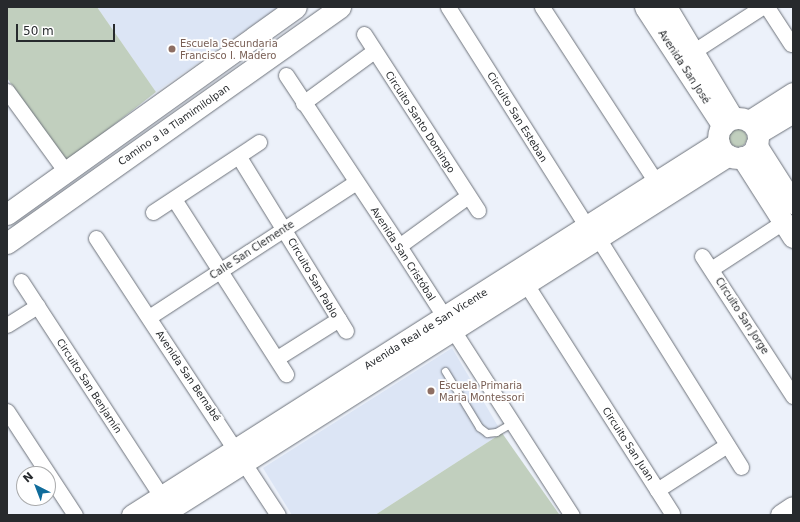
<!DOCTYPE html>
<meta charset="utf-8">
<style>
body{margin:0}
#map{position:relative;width:800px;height:522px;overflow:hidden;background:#ecf1fa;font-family:"DejaVu Sans",sans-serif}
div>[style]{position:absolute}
.built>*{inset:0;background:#dce5f5}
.green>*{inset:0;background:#c1cfbe}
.round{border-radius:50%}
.roads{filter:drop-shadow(0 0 1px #6d727a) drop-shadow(0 0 1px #6d727a)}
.lane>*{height:7px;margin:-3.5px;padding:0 3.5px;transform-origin:3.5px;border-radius:3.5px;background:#fff}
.street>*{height:15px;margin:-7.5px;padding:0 7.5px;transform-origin:7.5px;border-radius:7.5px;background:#fff}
.secondary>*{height:21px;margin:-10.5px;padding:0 10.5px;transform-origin:10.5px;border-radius:10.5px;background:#fff}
.secondary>.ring{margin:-10.5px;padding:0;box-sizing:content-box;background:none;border:21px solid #fff;border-radius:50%}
.dots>*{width:11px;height:11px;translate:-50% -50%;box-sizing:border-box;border:2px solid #fff;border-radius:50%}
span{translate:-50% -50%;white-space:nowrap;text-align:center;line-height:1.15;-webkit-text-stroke:3.5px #fff;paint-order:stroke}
.education-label{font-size:10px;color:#785e54}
.left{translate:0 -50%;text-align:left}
.street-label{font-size:10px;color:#272a2d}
.frame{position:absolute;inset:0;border:8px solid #272a2d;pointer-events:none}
.north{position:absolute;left:16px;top:466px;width:40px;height:40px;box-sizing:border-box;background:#fff;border:1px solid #a9aaab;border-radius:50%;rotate:318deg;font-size:11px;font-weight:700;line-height:16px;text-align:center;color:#272a2d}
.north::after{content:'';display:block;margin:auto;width:14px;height:18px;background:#106c9b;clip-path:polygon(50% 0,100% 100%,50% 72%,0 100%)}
.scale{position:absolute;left:16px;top:24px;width:99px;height:18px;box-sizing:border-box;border:2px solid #272a2d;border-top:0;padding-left:5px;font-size:12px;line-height:14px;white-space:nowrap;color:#272a2d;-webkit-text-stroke:3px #fff;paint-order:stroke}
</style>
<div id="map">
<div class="built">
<i style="clip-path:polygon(97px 7px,279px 7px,156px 92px)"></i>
<i style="clip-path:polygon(452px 348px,502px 433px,375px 515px,292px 515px,263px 468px)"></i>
</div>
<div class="green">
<i style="clip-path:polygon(7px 7px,97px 7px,156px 92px,66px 162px,7px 78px)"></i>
<i class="round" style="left:729px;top:129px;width:18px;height:18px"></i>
<i style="clip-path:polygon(502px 433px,559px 514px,375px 515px)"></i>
</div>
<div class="roads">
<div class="lane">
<i style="left:445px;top:371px;width:66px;rotate:58.7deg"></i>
<i style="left:479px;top:427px;width:10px;rotate:37deg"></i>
<i style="left:487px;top:433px;width:9px;rotate:-6deg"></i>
<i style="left:496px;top:432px;width:20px;rotate:-30deg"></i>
</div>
<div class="street">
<i style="left:448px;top:7px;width:260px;rotate:57.7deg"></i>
<i style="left:542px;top:7px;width:209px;rotate:56.9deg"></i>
<i style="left:767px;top:7px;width:44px;rotate:57deg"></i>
<i style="left:364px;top:34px;width:210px;rotate:57.1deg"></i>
<i style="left:694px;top:51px;width:81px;rotate:-32.9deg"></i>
<i style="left:286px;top:75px;width:205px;rotate:56.5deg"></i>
<i style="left:399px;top:246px;width:320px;rotate:57.3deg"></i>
<i style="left:7px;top:91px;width:100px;rotate:53.9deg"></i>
<i style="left:303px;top:103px;width:88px;rotate:-36.2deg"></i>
<i style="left:239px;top:157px;width:204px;rotate:58.4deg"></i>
<i style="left:174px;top:199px;width:208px;rotate:57.4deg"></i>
<i style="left:153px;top:212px;width:127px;rotate:-33.4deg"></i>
<i style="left:96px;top:238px;width:331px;rotate:56.7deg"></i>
<i style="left:598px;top:238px;width:270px;rotate:58deg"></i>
<i style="left:399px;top:246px;width:85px;rotate:-35.9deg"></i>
<i style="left:702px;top:256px;width:167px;rotate:57deg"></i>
<i style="left:711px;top:269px;width:86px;rotate:-33.1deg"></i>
<i style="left:21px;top:281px;width:257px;rotate:56.9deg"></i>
<i style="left:526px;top:284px;width:272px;rotate:57.5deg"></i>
<i style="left:149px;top:317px;width:247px;rotate:-33.1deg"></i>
<i style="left:7px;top:325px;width:36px;rotate:-32deg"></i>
<i style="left:277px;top:358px;width:73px;rotate:-32.2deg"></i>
<i style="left:7px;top:411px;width:124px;rotate:56.8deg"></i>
<i style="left:657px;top:490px;width:83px;rotate:-32.7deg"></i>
</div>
<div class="secondary">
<i style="left:645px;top:7px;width:142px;rotate:56.8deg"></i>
<i style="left:666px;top:7px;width:128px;rotate:59deg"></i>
<i class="ring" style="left:718px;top:118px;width:19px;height:19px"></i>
<i style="left:749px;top:121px;width:52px;rotate:-32.5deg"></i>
<i style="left:758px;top:133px;width:41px;rotate:-31deg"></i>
<i style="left:756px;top:145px;width:69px;rotate:57.5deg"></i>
<i style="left:742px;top:157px;width:95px;rotate:57.5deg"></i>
<i style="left:7px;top:214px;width:355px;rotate:-35.6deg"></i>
<i style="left:7px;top:243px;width:408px;rotate:-35.3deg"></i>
<i style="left:132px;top:515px;width:695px;rotate:-32.43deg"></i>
<i style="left:161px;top:515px;width:672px;rotate:-32.37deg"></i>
<i style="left:781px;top:515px;width:14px;rotate:-34deg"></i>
</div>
</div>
<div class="dots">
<i style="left:172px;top:49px;background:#8d6e63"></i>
<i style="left:431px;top:391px;background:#8d6e63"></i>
</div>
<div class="education-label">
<span class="left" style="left:180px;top:49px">Escuela Secundaria<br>Francisco I. Madero</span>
<span class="left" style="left:439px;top:391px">Escuela Primaria<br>Maria Montessori</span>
</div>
<div class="street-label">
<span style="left:684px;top:67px;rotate:57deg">Avenida San José</span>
<span style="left:517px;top:117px;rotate:58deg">Circuito San Esteban</span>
<span style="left:420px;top:122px;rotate:57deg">Circuito Santo Domingo</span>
<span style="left:174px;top:125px;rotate:-35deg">Camino a la Tlamimilolpan</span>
<span style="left:252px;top:250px;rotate:-33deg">Calle San Clemente</span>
<span style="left:403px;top:254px;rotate:57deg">Avenida San Cristóbal</span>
<span style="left:313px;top:278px;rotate:60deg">Circuito San Pablo</span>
<span style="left:742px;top:316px;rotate:57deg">Circuito San Jorge</span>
<span style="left:426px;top:329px;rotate:-32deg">Avenida Real de San Vicente</span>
<span style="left:188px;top:376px;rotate:56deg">Avenida San Bernabé</span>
<span style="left:89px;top:386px;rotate:57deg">Circuito San Benjamín</span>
<span style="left:628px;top:444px;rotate:57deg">Circuito San Juan</span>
</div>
<div class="frame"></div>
<div class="north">N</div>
<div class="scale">50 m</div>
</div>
